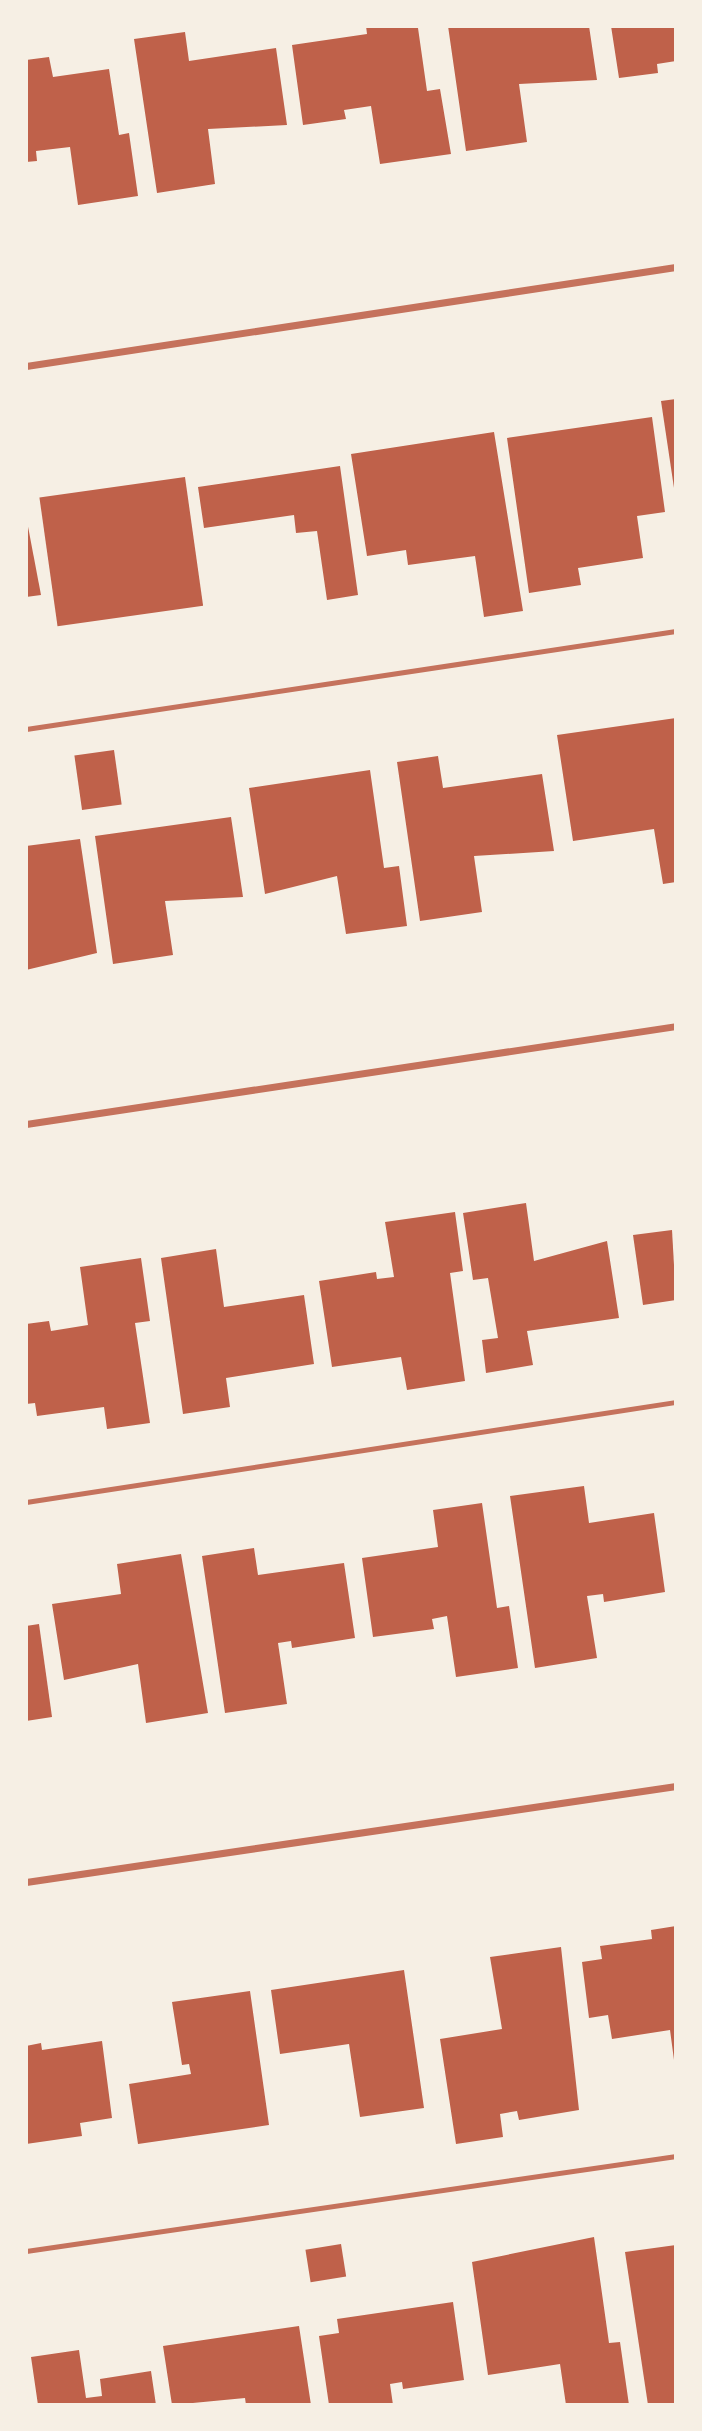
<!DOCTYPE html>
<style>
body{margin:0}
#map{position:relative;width:702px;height:2431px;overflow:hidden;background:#f6efe4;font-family:Figtree,sans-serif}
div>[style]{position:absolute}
.building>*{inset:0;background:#bf614a;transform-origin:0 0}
.service>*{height:5px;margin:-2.5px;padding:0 2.5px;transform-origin:2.5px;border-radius:2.5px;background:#c5725c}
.minor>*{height:7px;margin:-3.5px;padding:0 3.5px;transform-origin:3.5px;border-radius:3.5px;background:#c5725c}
span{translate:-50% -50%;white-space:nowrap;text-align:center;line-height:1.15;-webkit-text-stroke:7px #f6efe4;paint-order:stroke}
.frame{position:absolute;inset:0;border:28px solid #f6efe4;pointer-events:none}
</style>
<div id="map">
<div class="building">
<i style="clip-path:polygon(366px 26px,418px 28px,427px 91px,440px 89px,451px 154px,380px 164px,371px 106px,344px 110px,346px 119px,303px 125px,292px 45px,367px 34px)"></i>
<i style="clip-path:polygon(448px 26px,589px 26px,597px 80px,519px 84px,527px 142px,466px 151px)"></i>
<i style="clip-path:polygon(611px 26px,676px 26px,676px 61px,657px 64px,658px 73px,619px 78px)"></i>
<i style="clip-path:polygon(185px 32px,189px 61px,276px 48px,287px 125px,208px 129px,215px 184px,157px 193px,134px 39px)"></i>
<i style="clip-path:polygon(49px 57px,53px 77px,109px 69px,119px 135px,129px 133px,138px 196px,78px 205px,70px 147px,36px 151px,37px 161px,26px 162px,26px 60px)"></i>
<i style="clip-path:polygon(676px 399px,676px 488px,674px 488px,661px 401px)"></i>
<i style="clip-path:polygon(652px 417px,665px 512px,637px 516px,643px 558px,578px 568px,581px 585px,529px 593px,507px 438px)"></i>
<i style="clip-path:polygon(494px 432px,523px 611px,484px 617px,475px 556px,408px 565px,406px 550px,367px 556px,351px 454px)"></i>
<i style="clip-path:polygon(340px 466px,358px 595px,327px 600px,317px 531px,296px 533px,294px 515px,204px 528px,198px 487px)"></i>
<i style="left:185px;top:477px;width:130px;height:147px;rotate:82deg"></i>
<i style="clip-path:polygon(26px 516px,41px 595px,26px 597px)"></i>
<i style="clip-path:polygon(676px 718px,676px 882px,663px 884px,654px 829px,573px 841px,557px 735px)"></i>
<i style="left:114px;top:750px;width:55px;height:40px;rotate:82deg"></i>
<i style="clip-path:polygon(438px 756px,443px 788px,542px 774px,554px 851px,474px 856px,482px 912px,420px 921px,397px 762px)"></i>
<i style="clip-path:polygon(370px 770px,384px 868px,399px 866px,407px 926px,346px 934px,337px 876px,265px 894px,249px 788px)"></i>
<i style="clip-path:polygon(231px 817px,243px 897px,165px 901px,173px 955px,113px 964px,95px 836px)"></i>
<i style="clip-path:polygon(80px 839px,97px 953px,26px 970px,26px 846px)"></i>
<i style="clip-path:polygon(526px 1203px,534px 1261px,607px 1241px,619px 1318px,527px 1331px,533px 1365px,486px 1373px,482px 1340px,498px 1338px,488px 1278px,473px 1280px,463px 1213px)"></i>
<i style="clip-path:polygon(455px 1212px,463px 1271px,450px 1273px,465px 1381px,407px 1390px,401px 1357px,332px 1367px,319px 1281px,376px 1272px,377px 1279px,394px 1277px,385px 1222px)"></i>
<i style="clip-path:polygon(672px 1230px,676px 1300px,643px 1305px,633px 1235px)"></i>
<i style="clip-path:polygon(216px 1249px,224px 1307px,304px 1295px,314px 1364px,226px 1378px,230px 1407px,183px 1414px,161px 1258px)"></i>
<i style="clip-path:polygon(141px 1258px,150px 1321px,135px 1323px,150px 1423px,107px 1429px,104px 1407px,37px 1416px,35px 1403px,26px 1404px,26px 1324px,49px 1321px,51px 1331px,88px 1325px,80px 1267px)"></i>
<i style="clip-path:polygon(584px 1486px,589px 1523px,654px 1513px,665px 1592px,604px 1602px,603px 1594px,587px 1596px,597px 1658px,535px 1668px,510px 1496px)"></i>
<i style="clip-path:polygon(482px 1503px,497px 1608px,509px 1606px,518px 1668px,456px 1677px,447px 1616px,432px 1619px,434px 1629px,373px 1637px,362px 1558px,438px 1547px,433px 1510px)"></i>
<i style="clip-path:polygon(254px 1548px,258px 1575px,344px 1563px,355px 1638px,292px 1648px,291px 1641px,278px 1643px,287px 1704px,225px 1713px,202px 1556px)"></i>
<i style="clip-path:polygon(181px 1554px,208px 1713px,146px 1723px,138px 1664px,64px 1680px,52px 1604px,121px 1594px,117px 1564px)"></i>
<i style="clip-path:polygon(39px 1624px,52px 1717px,26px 1721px,26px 1626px)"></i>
<i style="clip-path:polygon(676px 1926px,676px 2060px,674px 2060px,670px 2030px,612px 2039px,608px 2015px,589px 2018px,582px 1962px,602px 1959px,600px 1946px,652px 1939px,651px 1930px)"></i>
<i style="clip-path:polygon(561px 1947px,579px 2110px,519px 2120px,517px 2111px,500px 2114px,503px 2137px,456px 2144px,440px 2039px,502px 2029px,490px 1957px)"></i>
<i style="clip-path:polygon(404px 1970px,424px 2108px,360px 2117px,349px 2044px,280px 2054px,271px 1990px)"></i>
<i style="clip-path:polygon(250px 1991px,269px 2125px,138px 2144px,129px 2084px,191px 2074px,189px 2064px,182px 2065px,172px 2002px)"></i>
<i style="clip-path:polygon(102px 2041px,112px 2118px,80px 2123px,82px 2136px,26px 2144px,26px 2046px,41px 2043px,42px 2050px)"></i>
<i style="clip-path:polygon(594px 2237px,609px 2343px,620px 2342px,629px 2405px,566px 2405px,560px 2364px,488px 2375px,472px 2262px)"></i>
<i style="left:341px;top:2244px;width:33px;height:36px;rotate:81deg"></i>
<i style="clip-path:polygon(676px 2245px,676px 2405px,648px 2405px,625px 2252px)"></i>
<i style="clip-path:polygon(453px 2302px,464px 2380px,403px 2389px,402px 2382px,390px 2384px,393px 2405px,329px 2405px,319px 2336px,339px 2333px,337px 2319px)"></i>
<i style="clip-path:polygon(299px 2326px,311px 2405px,246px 2405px,245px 2398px,172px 2405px,163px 2346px)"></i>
<i style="clip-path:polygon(79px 2350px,86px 2398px,102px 2396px,100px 2379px,151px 2371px,156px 2405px,38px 2405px,31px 2357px)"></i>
</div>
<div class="service">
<i style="left:26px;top:729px;width:657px;rotate:-8.57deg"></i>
<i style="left:26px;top:1502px;width:658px;rotate:-8.75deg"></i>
<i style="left:26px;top:2251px;width:657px;rotate:-8.32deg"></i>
</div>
<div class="minor">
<i style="left:26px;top:366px;width:657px;rotate:-8.66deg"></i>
<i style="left:26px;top:1124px;width:657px;rotate:-8.57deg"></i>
<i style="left:26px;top:1882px;width:657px;rotate:-8.4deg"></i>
</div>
<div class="frame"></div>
</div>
